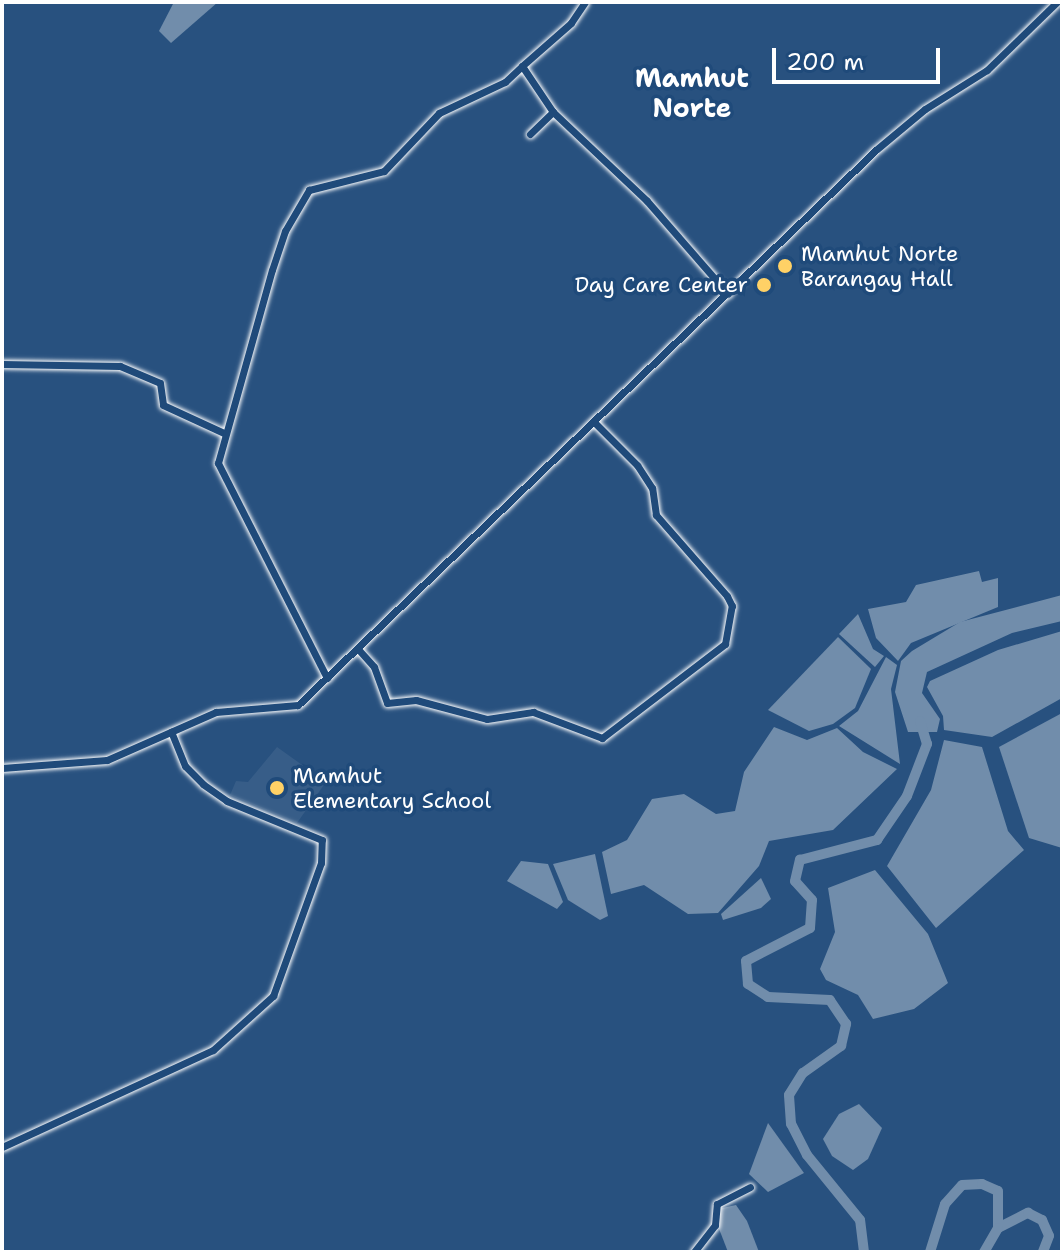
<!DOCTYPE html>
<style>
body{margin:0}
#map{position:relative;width:1064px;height:1254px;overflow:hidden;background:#28517f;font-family:"Shantell Sans",sans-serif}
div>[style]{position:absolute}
.built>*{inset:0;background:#375d88}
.water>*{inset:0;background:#718dab}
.river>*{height:10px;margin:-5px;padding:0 5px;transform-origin:5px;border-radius:5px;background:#718dab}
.roads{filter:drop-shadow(0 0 2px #fff) drop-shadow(0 0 2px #fff)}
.minor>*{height:7px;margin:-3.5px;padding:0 3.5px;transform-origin:3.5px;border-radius:3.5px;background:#1f4a7a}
.dots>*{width:22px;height:22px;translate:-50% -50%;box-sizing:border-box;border:4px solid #1f4a7a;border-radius:50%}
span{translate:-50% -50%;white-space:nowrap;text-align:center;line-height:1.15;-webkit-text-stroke:7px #1f4a7a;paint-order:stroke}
.poi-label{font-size:22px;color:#fff}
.left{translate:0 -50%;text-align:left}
.right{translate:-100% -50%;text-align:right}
.quarter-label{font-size:26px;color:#fff;font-weight:700}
.frame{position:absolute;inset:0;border:4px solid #fff;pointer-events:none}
.scale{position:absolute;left:772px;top:48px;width:168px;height:36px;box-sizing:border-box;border:4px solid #fff;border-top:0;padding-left:10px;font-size:24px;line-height:28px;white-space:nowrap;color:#fff;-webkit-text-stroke:6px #1f4a7a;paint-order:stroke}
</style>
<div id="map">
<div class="built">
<i style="clip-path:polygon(277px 747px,326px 782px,297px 823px,230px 795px,236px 781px,248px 782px)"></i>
</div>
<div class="water">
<i style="clip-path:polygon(174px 2px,218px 2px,171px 43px,159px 31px)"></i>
<i style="clip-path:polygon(979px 571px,982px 582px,998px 578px,998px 607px,911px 643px,898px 661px,876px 638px,868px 609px,906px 602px,916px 585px)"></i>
<i style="clip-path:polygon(1062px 595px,1062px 621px,1012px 633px,927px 672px,922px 693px,940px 719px,937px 732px,908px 732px,895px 692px,901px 661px,912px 651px,960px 622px)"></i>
<i style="clip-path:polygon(858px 614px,873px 649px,884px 656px,875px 667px,839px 634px)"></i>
<i style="clip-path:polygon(1062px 631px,1062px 698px,992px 737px,944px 730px,943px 716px,927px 687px,930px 681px,998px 650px)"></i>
<i style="clip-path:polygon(838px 637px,871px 669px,855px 708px,833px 724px,809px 731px,768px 710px)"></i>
<i style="clip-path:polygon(886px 657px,897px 665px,891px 689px,900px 764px,839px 726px,858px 711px)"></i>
<i style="clip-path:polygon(1062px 713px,1062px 848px,1029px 838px,999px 747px)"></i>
<i style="clip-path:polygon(774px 727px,807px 740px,837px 728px,863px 752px,897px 769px,833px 830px,769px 841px,759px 866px,718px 913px,688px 914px,644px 885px,611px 894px,602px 852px,627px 840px,652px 799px,684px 794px,716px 814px,735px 811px,744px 772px)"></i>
<i style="clip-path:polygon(944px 740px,982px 747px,1008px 831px,1024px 850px,936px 928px,887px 866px,931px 790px)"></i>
<i style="clip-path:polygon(595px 854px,608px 916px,600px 920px,568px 900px,553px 864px)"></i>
<i style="clip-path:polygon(521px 861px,548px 864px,563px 902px,557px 909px,507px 881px)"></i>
<i style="clip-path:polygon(875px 870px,928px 934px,948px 983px,914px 1009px,873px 1019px,858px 995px,826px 980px,820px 969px,835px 932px,828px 888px)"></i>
<i style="clip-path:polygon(761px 878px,771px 899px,761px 908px,723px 920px,721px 914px)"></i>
<i style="clip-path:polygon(859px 1104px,882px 1128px,868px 1159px,853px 1170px,832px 1156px,823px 1139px,839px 1114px)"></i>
<i style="clip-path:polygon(768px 1123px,804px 1173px,768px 1192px,749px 1174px)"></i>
<i style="clip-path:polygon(736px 1205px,747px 1221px,759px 1252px,728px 1252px,716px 1221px,718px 1209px)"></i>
</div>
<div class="river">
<i style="left:998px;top:1228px;width:34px;rotate:-27deg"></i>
<i style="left:1028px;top:1213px;width:16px;rotate:27deg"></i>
<i style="left:1042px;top:1220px;width:17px;rotate:66deg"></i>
<i style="left:1049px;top:1236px;width:17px;rotate:111deg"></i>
<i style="left:864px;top:1252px;width:32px;rotate:-97deg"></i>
<i style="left:860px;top:1220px;width:84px;rotate:-129.2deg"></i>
<i style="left:807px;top:1155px;width:35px;rotate:-117deg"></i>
<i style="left:791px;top:1124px;width:29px;rotate:-94deg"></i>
<i style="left:789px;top:1095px;width:26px;rotate:-58deg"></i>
<i style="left:803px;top:1073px;width:47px;rotate:-35.4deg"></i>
<i style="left:841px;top:1046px;width:23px;rotate:-77deg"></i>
<i style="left:846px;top:1024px;width:29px;rotate:-124deg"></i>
<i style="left:830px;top:1000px;width:62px;rotate:-177.2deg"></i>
<i style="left:768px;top:997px;width:24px;rotate:-147deg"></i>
<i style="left:748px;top:984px;width:23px;rotate:-95deg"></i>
<i style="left:746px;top:961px;width:72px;rotate:-27.3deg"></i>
<i style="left:810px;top:928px;width:28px;rotate:-86deg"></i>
<i style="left:812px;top:900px;width:25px;rotate:-132deg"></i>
<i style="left:795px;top:881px;width:22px;rotate:-77deg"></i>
<i style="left:800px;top:860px;width:80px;rotate:-14.6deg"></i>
<i style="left:877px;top:840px;width:53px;rotate:-55.7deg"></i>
<i style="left:907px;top:796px;width:56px;rotate:-69deg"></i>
<i style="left:927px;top:744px;width:24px;rotate:-107deg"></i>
<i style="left:930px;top:1252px;width:50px;rotate:-72.6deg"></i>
<i style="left:945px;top:1204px;width:25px;rotate:-48deg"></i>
<i style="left:962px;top:1185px;width:20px;rotate:-3deg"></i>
<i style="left:982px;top:1184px;width:17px;rotate:24deg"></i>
<i style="left:998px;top:1191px;width:37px;rotate:90deg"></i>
<i style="left:998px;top:1228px;width:28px;rotate:120deg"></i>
</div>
<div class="roads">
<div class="minor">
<i style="left:585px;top:2px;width:25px;rotate:124deg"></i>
<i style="left:571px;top:23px;width:65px;rotate:138.7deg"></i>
<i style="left:522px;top:66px;width:55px;rotate:56deg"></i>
<i style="left:553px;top:112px;width:129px;rotate:43.4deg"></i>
<i style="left:647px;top:201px;width:123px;rotate:48.9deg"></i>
<i style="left:530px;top:134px;width:32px;rotate:-44deg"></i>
<i style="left:2px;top:364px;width:118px;rotate:1deg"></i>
<i style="left:120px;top:366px;width:43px;rotate:23deg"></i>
<i style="left:160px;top:383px;width:22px;rotate:82deg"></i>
<i style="left:163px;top:405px;width:67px;rotate:24.7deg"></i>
<i style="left:358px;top:649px;width:24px;rotate:48deg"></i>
<i style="left:374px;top:667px;width:38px;rotate:70deg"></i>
<i style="left:387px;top:703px;width:29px;rotate:-6deg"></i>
<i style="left:416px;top:700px;width:73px;rotate:15deg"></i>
<i style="left:487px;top:719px;width:47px;rotate:-8.7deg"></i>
<i style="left:533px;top:712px;width:74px;rotate:20.6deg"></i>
<i style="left:602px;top:738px;width:155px;rotate:-37.4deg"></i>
<i style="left:725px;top:644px;width:39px;rotate:-80deg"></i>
<i style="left:732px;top:606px;width:11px;rotate:-117deg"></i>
<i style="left:727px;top:596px;width:108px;rotate:-131.2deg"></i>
<i style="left:656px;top:515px;width:27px;rotate:-98deg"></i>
<i style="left:652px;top:488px;width:27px;rotate:-123deg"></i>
<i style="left:637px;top:465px;width:59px;rotate:-135deg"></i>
<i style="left:327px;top:678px;width:241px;rotate:-116.9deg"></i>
<i style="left:218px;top:463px;width:200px;rotate:-74.4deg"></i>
<i style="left:272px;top:270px;width:41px;rotate:-71.6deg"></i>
<i style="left:285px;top:231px;width:48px;rotate:-59.7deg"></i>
<i style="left:309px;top:190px;width:77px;rotate:-14.2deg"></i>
<i style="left:384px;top:171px;width:80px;rotate:-46.5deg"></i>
<i style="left:439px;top:113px;width:73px;rotate:-25.2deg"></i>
<i style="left:505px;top:82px;width:23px;rotate:-43deg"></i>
<i style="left:2px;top:768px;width:105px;rotate:-4.4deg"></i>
<i style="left:107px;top:760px;width:119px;rotate:-23.8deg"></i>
<i style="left:216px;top:712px;width:82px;rotate:-4.9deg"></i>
<i style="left:298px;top:705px;width:803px;rotate:-43.84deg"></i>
<i style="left:877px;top:149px;width:62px;rotate:-39.8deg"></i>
<i style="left:925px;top:109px;width:73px;rotate:-32.2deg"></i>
<i style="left:987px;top:70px;width:98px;rotate:-44.2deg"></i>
<i style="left:2px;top:1147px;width:232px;rotate:-24.7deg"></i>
<i style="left:213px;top:1050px;width:81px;rotate:-42deg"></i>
<i style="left:273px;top:996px;width:141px;rotate:-70.2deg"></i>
<i style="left:321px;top:863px;width:23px;rotate:-88deg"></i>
<i style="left:322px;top:840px;width:103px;rotate:-157.7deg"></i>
<i style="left:227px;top:801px;width:29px;rotate:-145deg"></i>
<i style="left:203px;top:784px;width:25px;rotate:-135deg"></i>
<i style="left:185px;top:766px;width:37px;rotate:-112deg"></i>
<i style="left:694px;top:1252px;width:34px;rotate:-52deg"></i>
<i style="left:715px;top:1225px;width:21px;rotate:-85deg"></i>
<i style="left:717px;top:1204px;width:37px;rotate:-27deg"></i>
</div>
</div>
<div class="dots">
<i style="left:785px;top:266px;background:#ffd166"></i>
<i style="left:764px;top:285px;background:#ffd166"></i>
<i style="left:277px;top:788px;background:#ffd166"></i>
</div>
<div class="poi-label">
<span class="left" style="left:801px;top:266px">Mamhut Norte<br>Barangay Hall</span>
<span class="right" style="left:748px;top:285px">Day Care Center</span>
<span class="left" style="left:293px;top:788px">Mamhut<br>Elementary School</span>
</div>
<div class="quarter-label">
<span style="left:692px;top:93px">Mamhut<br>Norte</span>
</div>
<div class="frame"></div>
<div class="scale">200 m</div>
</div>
